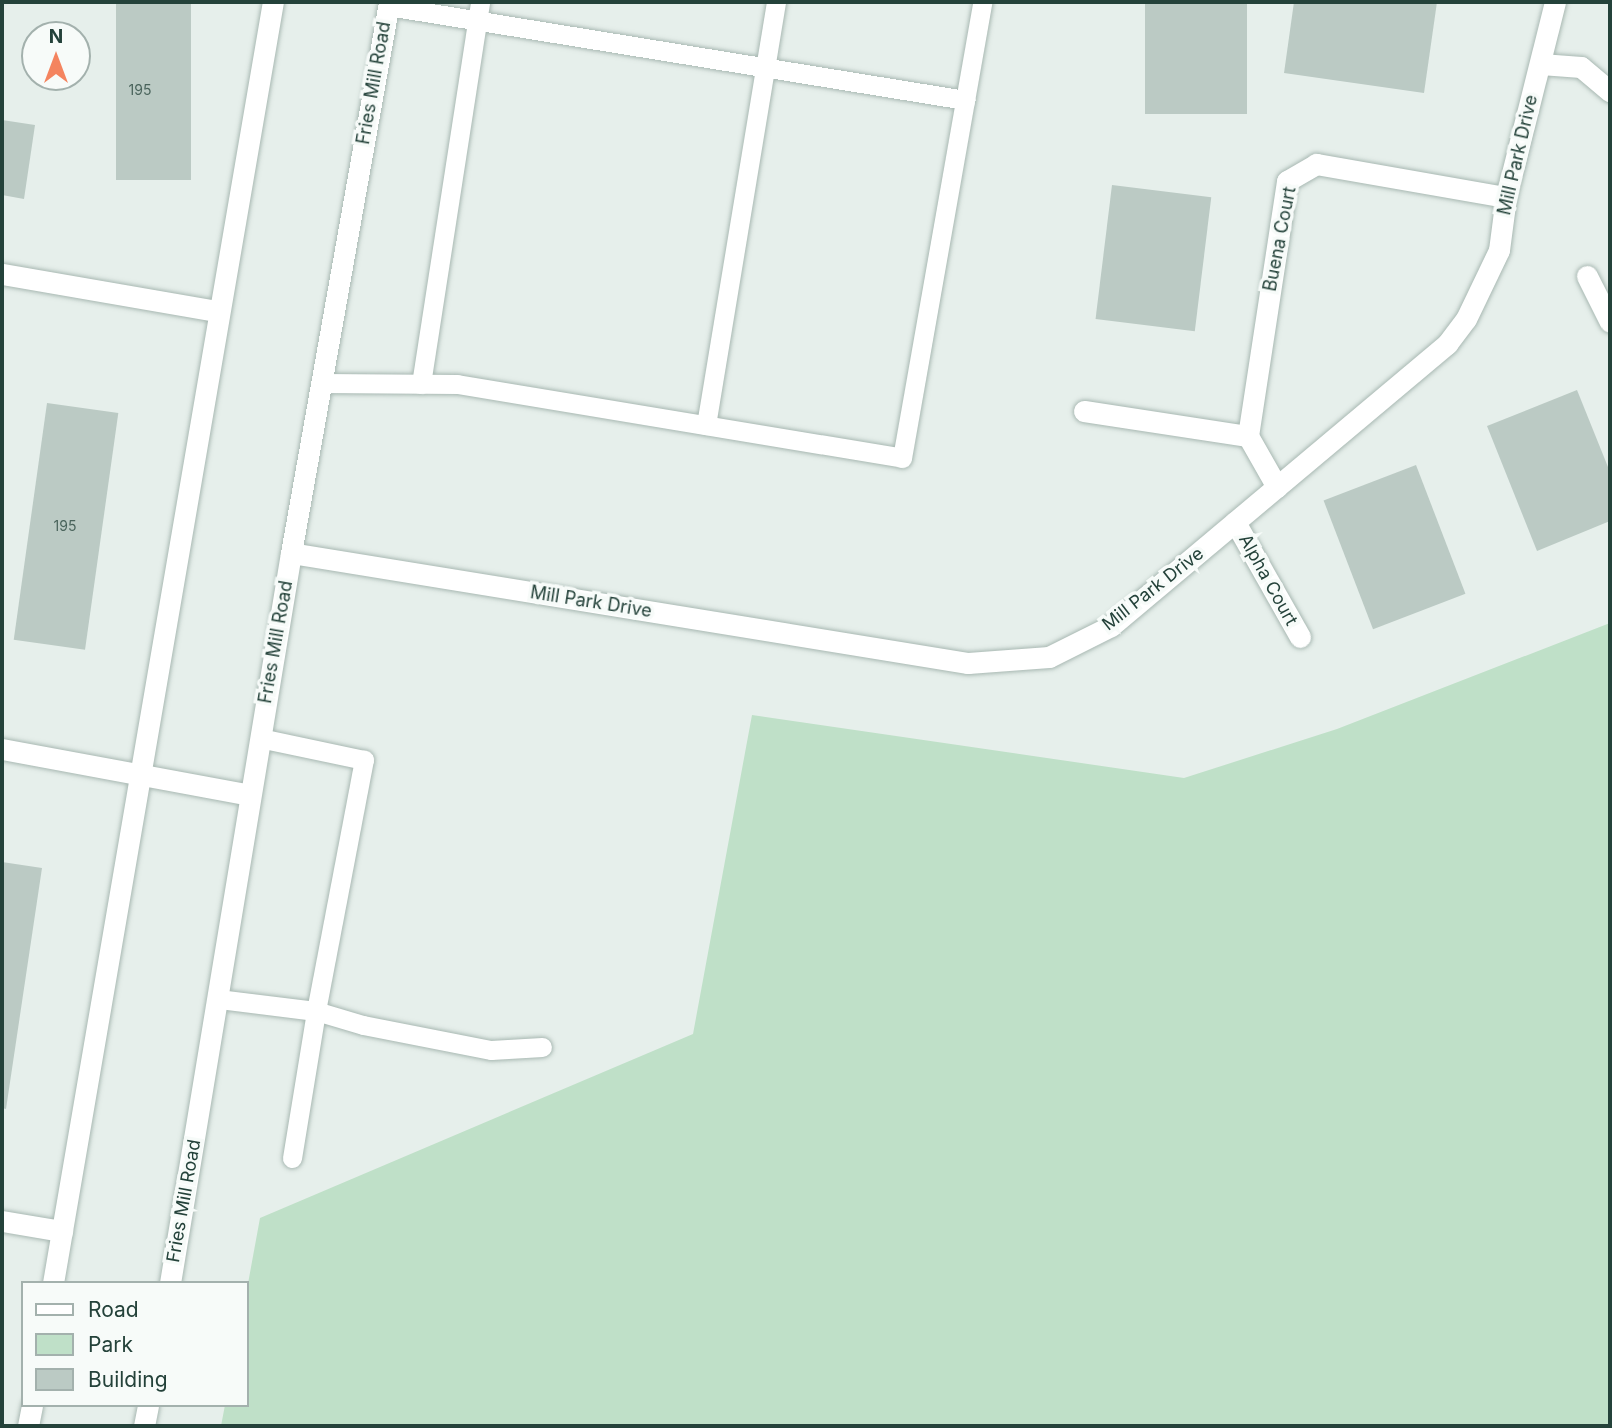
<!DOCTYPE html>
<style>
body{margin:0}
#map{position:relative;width:1612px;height:1428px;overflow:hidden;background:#e6efeb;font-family:Inter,sans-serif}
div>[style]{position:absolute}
.green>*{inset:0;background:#bfe0c8}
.building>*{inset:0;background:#bbcac4;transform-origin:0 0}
.roads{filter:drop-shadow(0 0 2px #a8b8b2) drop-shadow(0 0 2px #a8b8b2)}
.service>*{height:19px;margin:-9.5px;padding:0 9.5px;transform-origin:9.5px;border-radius:9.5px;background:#fff}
.minor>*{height:21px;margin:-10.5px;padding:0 10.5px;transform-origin:10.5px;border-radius:10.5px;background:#fff}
.secondary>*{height:21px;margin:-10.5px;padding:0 10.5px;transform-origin:10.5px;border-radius:10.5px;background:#fff}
span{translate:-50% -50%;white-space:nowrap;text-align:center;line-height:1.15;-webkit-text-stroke:7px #f7fbf9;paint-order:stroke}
.number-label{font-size:14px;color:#4a645c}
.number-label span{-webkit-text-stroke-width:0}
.street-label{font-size:18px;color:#24423a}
.frame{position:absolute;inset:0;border:4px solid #24423a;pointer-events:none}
.legend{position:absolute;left:21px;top:1281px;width:228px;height:126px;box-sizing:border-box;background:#f7fbf9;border:2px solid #a3b1ad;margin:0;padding:9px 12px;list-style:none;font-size:21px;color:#24423a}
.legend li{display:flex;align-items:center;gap:14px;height:35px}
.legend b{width:35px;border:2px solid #a3b1ad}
.north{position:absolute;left:21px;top:21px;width:70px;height:70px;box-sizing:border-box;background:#f7fbf9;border:2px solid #a3b1ad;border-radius:50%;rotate:0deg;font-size:19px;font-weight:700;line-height:28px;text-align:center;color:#24423a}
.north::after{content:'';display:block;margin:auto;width:24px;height:32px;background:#f4845f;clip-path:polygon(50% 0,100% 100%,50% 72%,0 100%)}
</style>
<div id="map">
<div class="green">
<i style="clip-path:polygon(1610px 623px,1610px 1426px,221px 1426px,225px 1405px,247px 1405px,247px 1289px,260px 1218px,693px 1034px,752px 715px,1184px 778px,1337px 729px)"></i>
</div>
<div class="building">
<i style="left:116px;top:2px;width:75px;height:178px"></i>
<i style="left:1145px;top:2px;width:102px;height:112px"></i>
<i style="clip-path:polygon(1294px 2px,1437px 2px,1424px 93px,1284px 73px)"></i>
<i style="clip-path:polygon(2px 120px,35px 125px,24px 199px,2px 195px)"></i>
<i style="left:1112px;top:185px;width:100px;height:135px;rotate:7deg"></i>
<i style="clip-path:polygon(1577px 390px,1610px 472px,1610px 521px,1537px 551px,1487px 426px)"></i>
<i style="left:47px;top:403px;width:72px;height:239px;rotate:8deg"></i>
<i style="left:1416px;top:465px;width:138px;height:99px;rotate:69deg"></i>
<i style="clip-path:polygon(2px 862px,42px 868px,6px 1109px,2px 1108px)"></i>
</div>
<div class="roads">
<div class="service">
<i style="left:388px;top:6px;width:585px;rotate:9.25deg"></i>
<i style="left:321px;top:383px;width:136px;rotate:0.4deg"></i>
<i style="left:457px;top:384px;width:451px;rotate:9.4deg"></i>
<i style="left:902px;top:458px;width:463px;rotate:-80deg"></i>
<i style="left:421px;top:384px;width:387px;rotate:-81.2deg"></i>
<i style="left:706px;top:425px;width:429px;rotate:-80.6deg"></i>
<i style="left:219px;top:999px;width:98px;rotate:7.1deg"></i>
<i style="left:316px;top:1011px;width:256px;rotate:-79.2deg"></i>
<i style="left:364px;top:760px;width:106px;rotate:-168.1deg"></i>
<i style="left:292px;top:1158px;width:149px;rotate:-80.7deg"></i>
<i style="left:316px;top:1011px;width:49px;rotate:16.6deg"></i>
<i style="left:363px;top:1025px;width:130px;rotate:11.1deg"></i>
<i style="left:491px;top:1050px;width:51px;rotate:-3.4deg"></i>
</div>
<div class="minor">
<i style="left:1541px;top:64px;width:40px;rotate:4.3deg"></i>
<i style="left:1581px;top:67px;width:38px;rotate:40deg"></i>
<i style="left:2px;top:274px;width:218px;rotate:9.8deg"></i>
<i style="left:1587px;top:276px;width:51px;rotate:63.4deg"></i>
<i style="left:1084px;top:411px;width:166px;rotate:8.7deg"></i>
<i style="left:1277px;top:487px;width:59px;rotate:-119.6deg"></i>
<i style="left:1248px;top:436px;width:258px;rotate:-81.3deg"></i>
<i style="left:1287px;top:181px;width:34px;rotate:-30deg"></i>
<i style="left:1316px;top:164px;width:193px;rotate:9.9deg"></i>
<i style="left:1235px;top:522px;width:132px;rotate:60.5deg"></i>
<i style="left:291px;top:553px;width:686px;rotate:9.23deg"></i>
<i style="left:968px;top:663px;width:81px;rotate:-4.2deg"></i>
<i style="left:1049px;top:657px;width:69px;rotate:-26.6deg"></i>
<i style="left:1111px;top:626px;width:439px;rotate:-40deg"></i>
<i style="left:1447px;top:344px;width:31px;rotate:-53deg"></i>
<i style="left:1466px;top:319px;width:76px;rotate:-64.4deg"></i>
<i style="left:1499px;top:250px;width:53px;rotate:-82.5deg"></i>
<i style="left:1506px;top:197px;width:201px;rotate:-75.9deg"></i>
<i style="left:2px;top:749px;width:252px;rotate:10.5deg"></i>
<i style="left:2px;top:1221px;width:61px;rotate:9.5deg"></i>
<i style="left:53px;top:1283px;width:1300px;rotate:-80.26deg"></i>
<i style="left:28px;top:1426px;width:21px;rotate:-79deg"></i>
</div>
<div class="secondary">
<i style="left:170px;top:1283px;width:740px;rotate:-80.59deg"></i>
<i style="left:291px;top:553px;width:560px;rotate:-79.91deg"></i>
<i style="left:144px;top:1426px;width:21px;rotate:-79deg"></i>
</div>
</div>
<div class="number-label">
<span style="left:140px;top:90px">195</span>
<span style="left:65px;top:526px">195</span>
</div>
<div class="street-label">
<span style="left:374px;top:83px;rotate:-80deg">Fries Mill Road</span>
<span style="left:1518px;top:155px;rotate:-77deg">Mill Park Drive</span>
<span style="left:1280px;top:239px;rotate:-79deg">Buena Court</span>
<span style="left:1268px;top:580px;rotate:61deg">Alpha Court</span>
<span style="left:1153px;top:589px;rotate:-38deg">Mill Park Drive</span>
<span style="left:591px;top:602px;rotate:9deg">Mill Park Drive</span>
<span style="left:276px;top:642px;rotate:-80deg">Fries Mill Road</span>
<span style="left:184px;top:1201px;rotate:-80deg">Fries Mill Road</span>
</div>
<div class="frame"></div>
<ul class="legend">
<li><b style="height:9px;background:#fff"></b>Road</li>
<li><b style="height:19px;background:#bfe0c8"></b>Park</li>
<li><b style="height:19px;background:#bbcac4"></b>Building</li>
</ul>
<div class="north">N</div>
</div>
